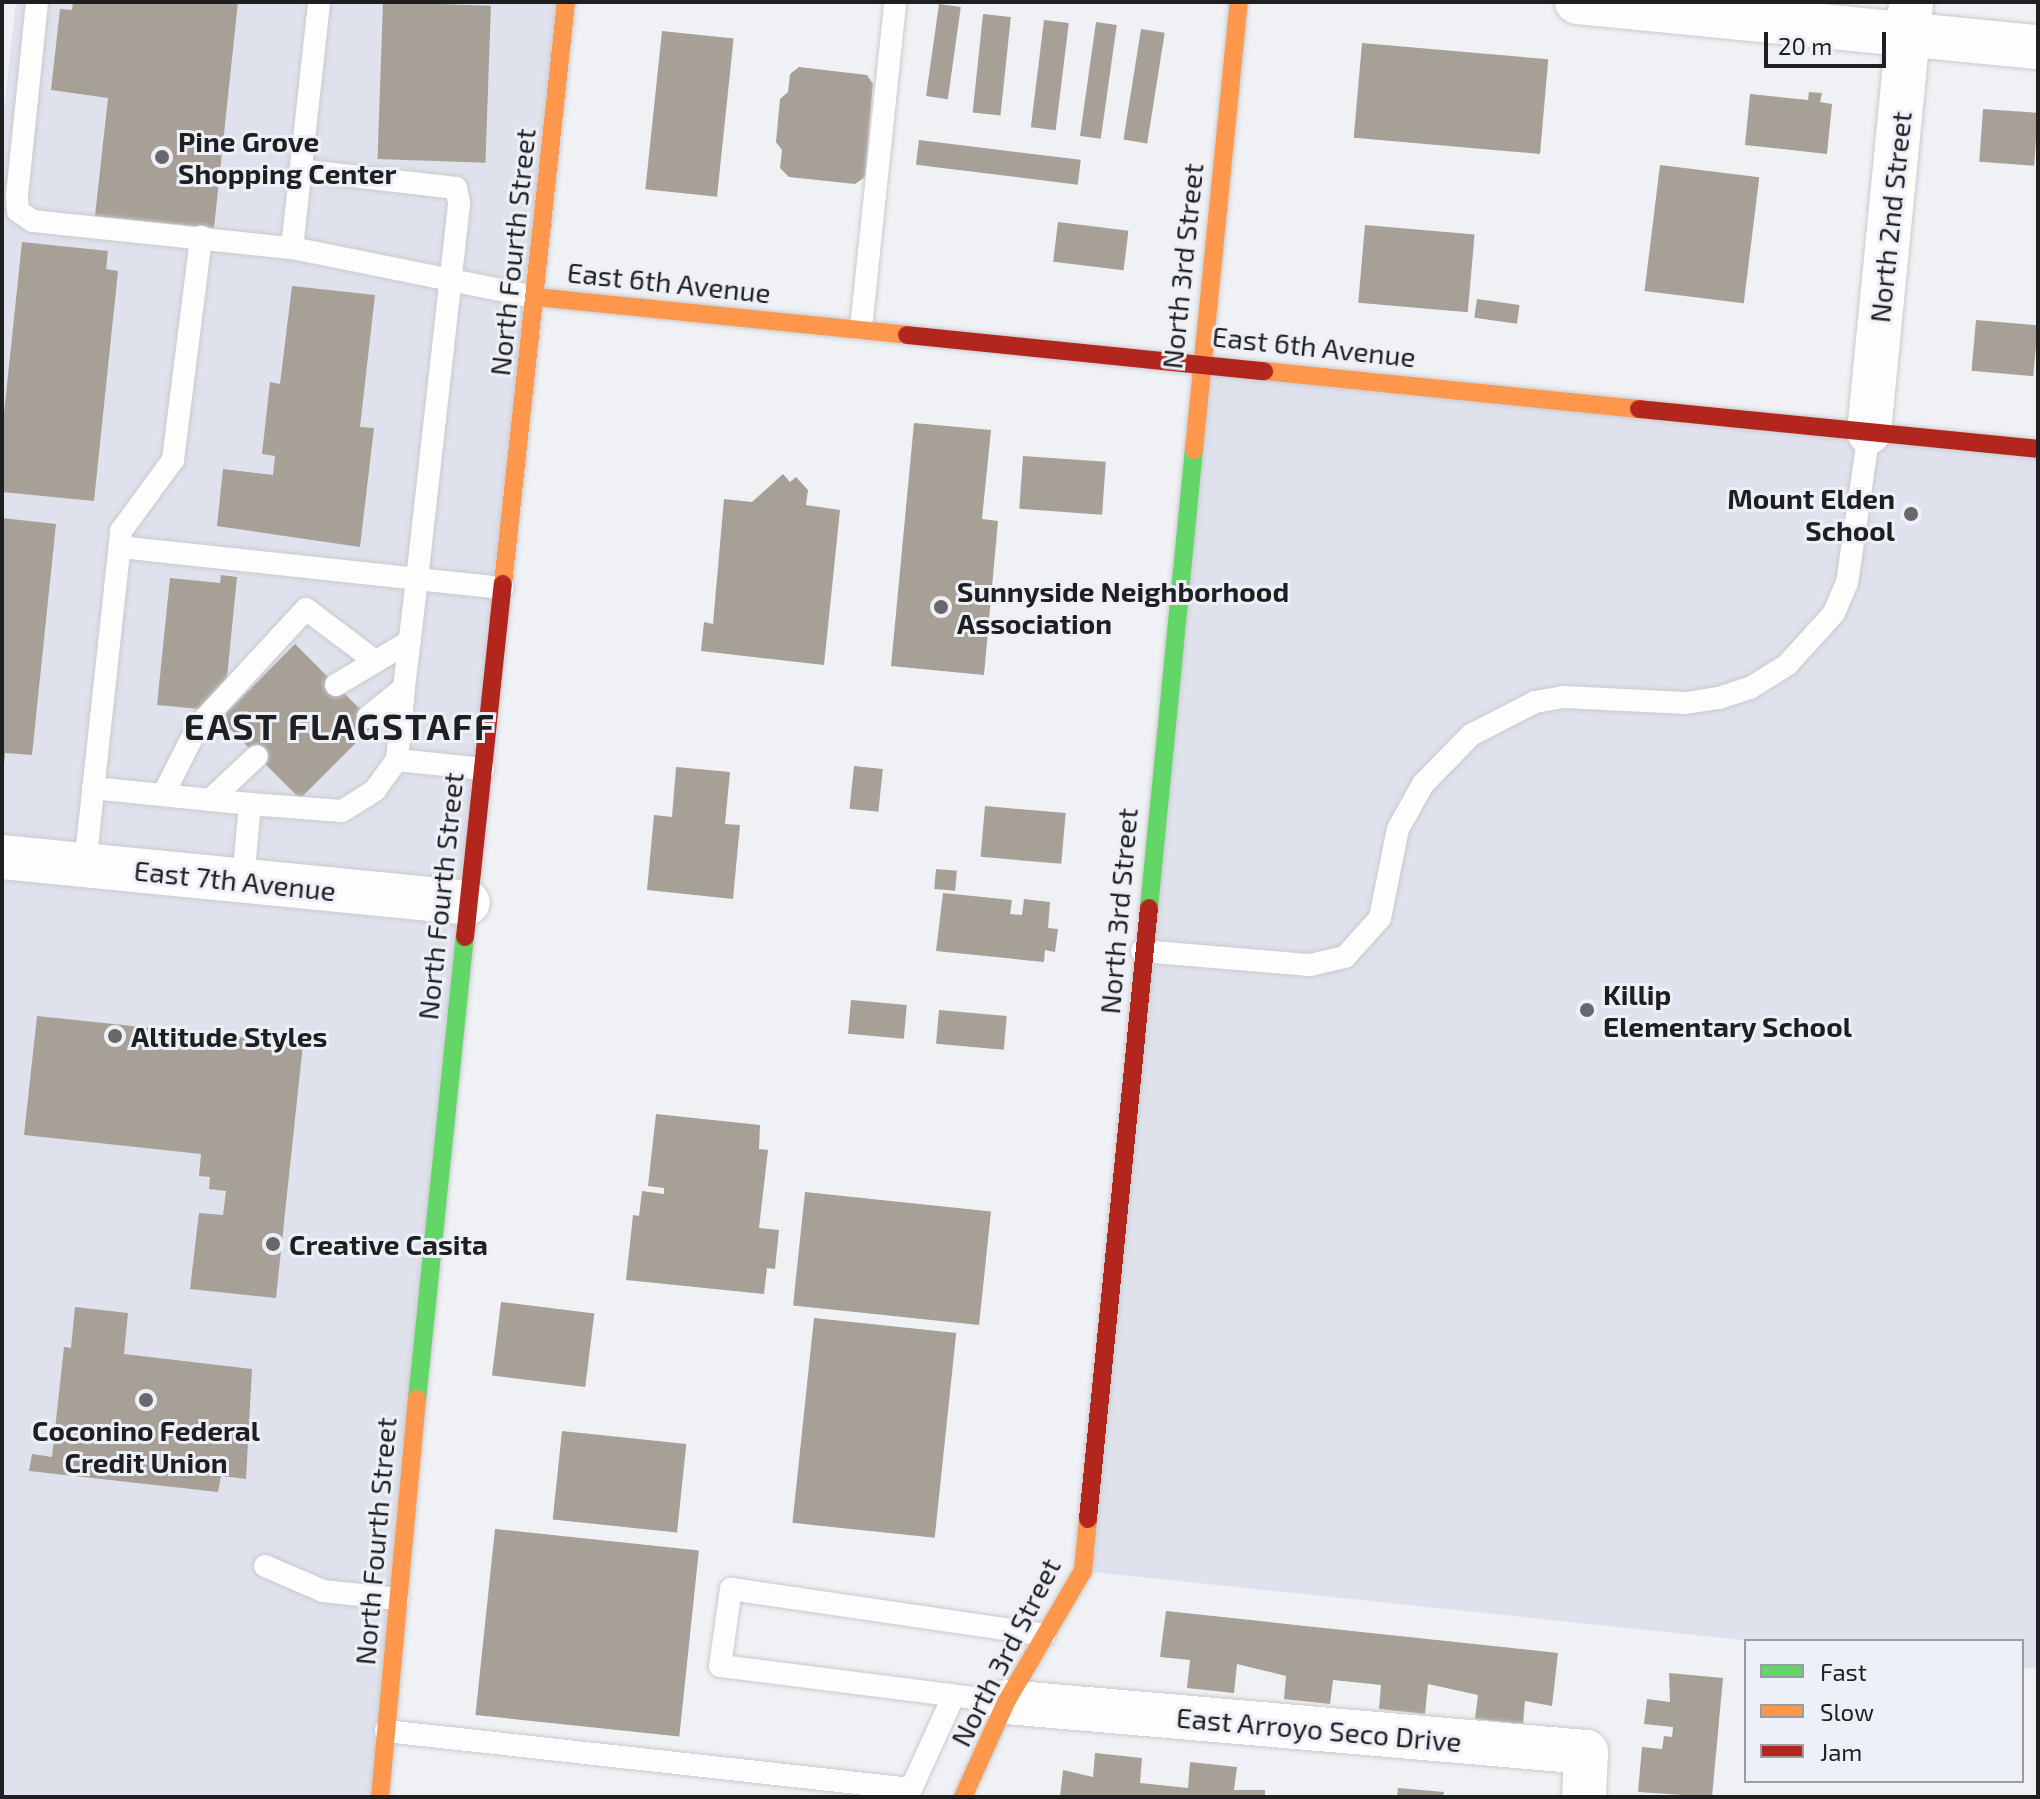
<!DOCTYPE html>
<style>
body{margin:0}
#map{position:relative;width:2040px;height:1799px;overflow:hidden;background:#f0f1f5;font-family:"Exo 2",sans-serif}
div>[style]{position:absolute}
.built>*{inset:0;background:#dfe2ec}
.building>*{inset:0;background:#a7a097;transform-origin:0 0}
.roads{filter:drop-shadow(0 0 2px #c9cacd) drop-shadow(0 0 2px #c9cacd)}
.lane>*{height:22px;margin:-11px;padding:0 11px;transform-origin:11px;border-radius:11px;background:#fdfdfe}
.street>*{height:44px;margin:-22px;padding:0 22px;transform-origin:22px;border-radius:22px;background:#fdfdfe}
.fast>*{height:18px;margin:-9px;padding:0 9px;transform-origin:9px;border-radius:9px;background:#63d668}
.slow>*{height:18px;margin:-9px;padding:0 9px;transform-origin:9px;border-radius:9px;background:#ff974d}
.jam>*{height:18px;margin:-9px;padding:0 9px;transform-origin:9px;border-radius:9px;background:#b3261e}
.dots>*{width:22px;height:22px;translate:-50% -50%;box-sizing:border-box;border:4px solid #eef0f7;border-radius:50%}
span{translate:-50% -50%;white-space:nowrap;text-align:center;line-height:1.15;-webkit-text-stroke:6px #eef0f7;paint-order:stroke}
.poi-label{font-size:28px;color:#1e1f21;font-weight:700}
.left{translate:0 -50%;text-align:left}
.right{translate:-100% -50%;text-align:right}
.street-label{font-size:28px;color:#1e1f21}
.district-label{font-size:36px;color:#1e1f21;font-weight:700;letter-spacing:2px}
.frame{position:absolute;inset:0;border:4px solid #1e1f21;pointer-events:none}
.legend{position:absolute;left:1744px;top:1639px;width:280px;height:144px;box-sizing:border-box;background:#eef0f7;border:2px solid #9b9ca1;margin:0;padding:10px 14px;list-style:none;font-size:24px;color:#1e1f21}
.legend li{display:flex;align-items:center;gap:16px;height:40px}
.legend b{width:40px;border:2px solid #9b9ca1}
.scale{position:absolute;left:1764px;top:32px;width:122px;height:36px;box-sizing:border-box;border:4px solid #1e1f21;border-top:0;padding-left:10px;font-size:24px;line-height:28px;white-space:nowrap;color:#1e1f21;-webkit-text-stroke:6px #eef0f7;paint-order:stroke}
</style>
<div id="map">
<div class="built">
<i style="clip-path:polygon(16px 2px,561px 2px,384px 1797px,2px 1797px,2px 126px)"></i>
<i style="clip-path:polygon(1199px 362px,2038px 449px,2038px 1669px,2022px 1668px,2022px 1641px,1752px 1641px,1083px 1571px)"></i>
</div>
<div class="building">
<i style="clip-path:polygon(73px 2px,238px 2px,214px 228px,95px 216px,108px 98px,51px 90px,60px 9px,72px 10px)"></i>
<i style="left:383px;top:2px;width:108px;height:157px;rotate:2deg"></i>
<i style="left:939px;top:4px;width:22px;height:93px;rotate:8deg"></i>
<i style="left:983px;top:14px;width:28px;height:99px;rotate:6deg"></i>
<i style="left:1044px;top:20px;width:25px;height:108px;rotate:7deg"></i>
<i style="left:1096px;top:22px;width:21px;height:115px;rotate:8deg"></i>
<i style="left:1141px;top:29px;width:24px;height:112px;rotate:9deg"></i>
<i style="left:662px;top:31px;width:72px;height:159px;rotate:6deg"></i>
<i style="left:1362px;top:43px;width:187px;height:95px;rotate:5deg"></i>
<i style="clip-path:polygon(799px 67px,867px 75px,873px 84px,865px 177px,855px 184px,789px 177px,780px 168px,782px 150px,776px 142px,780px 99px,788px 92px,790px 74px)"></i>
<i style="clip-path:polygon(1809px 92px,1822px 93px,1820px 102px,1832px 104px,1827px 154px,1745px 145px,1750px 94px,1808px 100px)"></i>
<i style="left:1983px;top:109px;width:55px;height:53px;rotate:4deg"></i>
<i style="left:919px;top:140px;width:163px;height:25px;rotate:7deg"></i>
<i style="left:1660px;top:165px;width:100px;height:127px;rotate:7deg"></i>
<i style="left:1058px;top:222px;width:71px;height:40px;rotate:7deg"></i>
<i style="left:1365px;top:225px;width:110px;height:78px;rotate:5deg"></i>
<i style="clip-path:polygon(22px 242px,108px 251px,106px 269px,118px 271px,94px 501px,2px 492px,2px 432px)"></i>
<i style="clip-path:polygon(292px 286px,375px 295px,360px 427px,374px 428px,360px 547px,217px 526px,223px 469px,273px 475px,275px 456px,262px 454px,270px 382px,280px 384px)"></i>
<i style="left:1477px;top:299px;width:43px;height:19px;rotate:8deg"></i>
<i style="left:1976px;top:320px;width:62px;height:51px;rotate:5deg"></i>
<i style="clip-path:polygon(914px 423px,991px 430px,982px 519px,998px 521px,984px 675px,891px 666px)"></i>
<i style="left:1023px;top:456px;width:83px;height:53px;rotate:4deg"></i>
<i style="clip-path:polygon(783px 474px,790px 482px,796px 477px,808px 490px,806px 505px,840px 510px,824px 665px,701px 651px,704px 622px,713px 624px,724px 499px,752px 502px)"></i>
<i style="clip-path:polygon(2px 518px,56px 524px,32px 755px,5px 753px,4px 765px)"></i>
<i style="clip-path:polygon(221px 575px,237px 577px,226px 687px,200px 709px,157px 705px,170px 578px,220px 583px)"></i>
<i style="left:295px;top:644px;width:113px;height:106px;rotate:45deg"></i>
<i style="left:854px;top:766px;width:29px;height:43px;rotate:6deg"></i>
<i style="clip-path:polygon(676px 767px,730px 772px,725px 824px,740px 825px,733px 899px,647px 890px,654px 815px,672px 817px)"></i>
<i style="left:985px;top:806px;width:81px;height:51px;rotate:5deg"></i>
<i style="left:936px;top:869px;width:21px;height:20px;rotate:5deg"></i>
<i style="clip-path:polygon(943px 893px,1012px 900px,1010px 914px,1022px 915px,1024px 899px,1050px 902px,1048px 928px,1058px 929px,1055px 952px,1045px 950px,1044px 962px,936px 951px)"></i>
<i style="left:851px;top:1000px;width:56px;height:34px;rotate:5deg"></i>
<i style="left:939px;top:1010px;width:68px;height:34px;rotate:5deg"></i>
<i style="clip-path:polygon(37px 1016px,303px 1044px,276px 1298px,190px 1289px,199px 1213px,223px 1215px,226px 1191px,209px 1189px,210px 1177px,199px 1176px,201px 1154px,24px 1135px)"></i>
<i style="clip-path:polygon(656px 1114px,760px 1125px,759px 1149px,768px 1150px,759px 1228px,779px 1230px,775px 1269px,767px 1268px,764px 1294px,626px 1280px,633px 1215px,639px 1216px,642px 1191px,664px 1194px,664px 1188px,648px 1186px)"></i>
<i style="left:805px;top:1192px;width:187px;height:114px;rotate:6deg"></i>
<i style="left:501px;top:1302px;width:94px;height:74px;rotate:7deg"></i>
<i style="clip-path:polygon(75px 1307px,128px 1313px,124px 1354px,252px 1369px,246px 1479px,221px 1476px,218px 1492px,29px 1471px,32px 1454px,52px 1457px,64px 1347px,71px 1348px)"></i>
<i style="left:814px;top:1318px;width:143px;height:206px;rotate:6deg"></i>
<i style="left:562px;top:1431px;width:125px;height:89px;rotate:6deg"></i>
<i style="left:495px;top:1529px;width:205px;height:187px;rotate:6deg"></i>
<i style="clip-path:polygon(1166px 1611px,1558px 1653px,1552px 1706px,1525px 1701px,1523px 1724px,1475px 1719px,1478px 1695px,1428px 1684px,1425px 1714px,1379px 1709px,1381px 1685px,1333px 1680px,1330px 1704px,1284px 1699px,1286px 1676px,1237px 1664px,1234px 1693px,1187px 1688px,1190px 1660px,1160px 1657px)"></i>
<i style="clip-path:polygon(1669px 1673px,1723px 1678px,1712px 1797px,1638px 1792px,1642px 1747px,1662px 1749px,1664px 1736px,1672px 1737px,1673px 1727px,1644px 1724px,1647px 1699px,1670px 1702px)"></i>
<i style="clip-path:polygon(1095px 1753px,1142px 1758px,1140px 1783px,1188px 1788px,1190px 1762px,1237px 1767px,1234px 1790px,1265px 1790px,1265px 1797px,1060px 1797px,1063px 1770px,1093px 1777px)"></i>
<i style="clip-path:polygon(1398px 1788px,1444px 1792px,1443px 1797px,1397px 1797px)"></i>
</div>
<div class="roads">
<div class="lane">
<i style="left:37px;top:2px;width:196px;rotate:95.9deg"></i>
<i style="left:17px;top:197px;width:14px;rotate:86deg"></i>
<i style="left:18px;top:211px;width:18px;rotate:34deg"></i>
<i style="left:33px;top:221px;width:260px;rotate:6deg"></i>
<i style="left:292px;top:248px;width:249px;rotate:11.4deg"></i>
<i style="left:292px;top:248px;width:247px;rotate:-83.7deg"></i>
<i style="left:861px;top:328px;width:328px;rotate:-84deg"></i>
<i style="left:120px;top:547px;width:299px;rotate:6.1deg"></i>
<i style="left:417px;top:579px;width:378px;rotate:-83.6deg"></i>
<i style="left:459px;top:203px;width:15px;rotate:-101deg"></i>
<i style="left:456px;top:188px;width:156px;rotate:-173.4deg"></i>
<i style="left:336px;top:685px;width:86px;rotate:-30.7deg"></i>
<i style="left:368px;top:717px;width:46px;rotate:-38.9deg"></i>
<i style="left:483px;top:769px;width:86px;rotate:-174deg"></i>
<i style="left:397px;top:760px;width:72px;rotate:-84.4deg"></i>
<i style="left:404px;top:688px;width:110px;rotate:-83.2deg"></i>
<i style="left:417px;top:579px;width:86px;rotate:6deg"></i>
<i style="left:93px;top:788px;width:158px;rotate:5.8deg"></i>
<i style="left:250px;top:804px;width:77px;rotate:95.2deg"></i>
<i style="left:163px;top:795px;width:77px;rotate:-63.1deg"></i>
<i style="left:198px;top:726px;width:159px;rotate:-47.3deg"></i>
<i style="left:306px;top:609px;width:86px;rotate:37deg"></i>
<i style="left:210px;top:800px;width:64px;rotate:-43.1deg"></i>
<i style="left:250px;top:804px;width:92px;rotate:4.4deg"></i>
<i style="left:342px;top:811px;width:39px;rotate:-32deg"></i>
<i style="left:375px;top:790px;width:37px;rotate:-54deg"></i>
<i style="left:85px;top:865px;width:336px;rotate:-83.8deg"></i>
<i style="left:121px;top:531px;width:88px;rotate:-53.8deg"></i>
<i style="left:173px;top:460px;width:225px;rotate:-82.8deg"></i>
<i style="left:1142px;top:951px;width:169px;rotate:4.8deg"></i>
<i style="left:1310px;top:965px;width:36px;rotate:-13deg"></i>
<i style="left:1345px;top:957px;width:52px;rotate:-48.1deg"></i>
<i style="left:1380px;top:918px;width:91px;rotate:-78.6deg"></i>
<i style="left:1398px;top:829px;width:51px;rotate:-60.9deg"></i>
<i style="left:1423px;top:784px;width:69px;rotate:-45.6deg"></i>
<i style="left:1471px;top:735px;width:72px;rotate:-27.3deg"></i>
<i style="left:1535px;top:702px;width:29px;rotate:-10deg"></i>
<i style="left:1564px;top:697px;width:122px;rotate:2.8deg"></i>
<i style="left:1686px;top:703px;width:33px;rotate:-9deg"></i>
<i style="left:1719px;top:698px;width:33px;rotate:-18deg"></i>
<i style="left:1750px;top:688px;width:44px;rotate:-31.9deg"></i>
<i style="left:1787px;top:665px;width:70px;rotate:-47.9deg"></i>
<i style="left:1834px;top:613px;width:33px;rotate:-67deg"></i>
<i style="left:1847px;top:583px;width:153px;rotate:-81.7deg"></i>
<i style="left:265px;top:1566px;width:63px;rotate:23.3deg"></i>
<i style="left:323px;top:1591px;width:75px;rotate:6.1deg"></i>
<i style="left:1006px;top:1702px;width:288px;rotate:-172.8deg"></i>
<i style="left:720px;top:1666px;width:78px;rotate:-81.9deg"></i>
<i style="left:731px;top:1589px;width:317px;rotate:8.3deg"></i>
<i style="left:386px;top:1731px;width:528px;rotate:6.3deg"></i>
<i style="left:911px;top:1789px;width:103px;rotate:-65.4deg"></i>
</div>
<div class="street">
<i style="left:1577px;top:2px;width:463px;rotate:5.6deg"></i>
<i style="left:1869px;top:432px;width:432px;rotate:-84.4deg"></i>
<i style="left:2px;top:857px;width:468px;rotate:5.6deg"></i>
<i style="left:1006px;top:1702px;width:582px;rotate:4.93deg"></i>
<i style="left:1586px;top:1752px;width:45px;rotate:92.5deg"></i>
</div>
<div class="fast">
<i style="left:1149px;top:908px;width:460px;rotate:-84.4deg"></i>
<i style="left:417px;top:1399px;width:464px;rotate:-84.1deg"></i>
</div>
<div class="slow">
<i style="left:536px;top:297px;width:373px;rotate:5.8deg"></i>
<i style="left:1264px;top:371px;width:377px;rotate:5.8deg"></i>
<i style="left:1194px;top:450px;width:450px;rotate:-84.3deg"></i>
<i style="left:503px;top:584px;width:585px;rotate:-83.82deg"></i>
<i style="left:380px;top:1797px;width:400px;rotate:-84.7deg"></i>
<i style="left:963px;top:1797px;width:104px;rotate:-65.6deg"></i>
<i style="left:1006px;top:1702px;width:152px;rotate:-59.6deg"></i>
<i style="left:1083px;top:1571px;width:52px;rotate:-84.5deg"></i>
</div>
<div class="jam">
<i style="left:907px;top:335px;width:359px;rotate:5.8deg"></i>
<i style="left:1639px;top:409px;width:401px;rotate:5.7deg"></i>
<i style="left:465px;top:937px;width:355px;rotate:-83.9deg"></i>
<i style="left:1088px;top:1519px;width:614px;rotate:-84.3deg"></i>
</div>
</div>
<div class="dots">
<i style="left:162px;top:157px;background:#68686b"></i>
<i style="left:1911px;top:514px;background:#68686b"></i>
<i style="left:941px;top:607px;background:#68686b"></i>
<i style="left:1587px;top:1010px;background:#68686b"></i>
<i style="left:115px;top:1036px;background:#68686b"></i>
<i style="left:273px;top:1244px;background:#68686b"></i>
<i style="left:146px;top:1400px;background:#68686b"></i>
</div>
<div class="poi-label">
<span class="left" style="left:178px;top:157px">Pine Grove<br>Shopping Center</span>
<span class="right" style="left:1895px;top:514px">Mount Elden<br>School</span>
<span class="left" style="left:957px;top:607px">Sunnyside Neighborhood<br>Association</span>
<span class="left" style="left:1603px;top:1010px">Killip<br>Elementary School</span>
<span class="left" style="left:131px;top:1036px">Altitude Styles</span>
<span class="left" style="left:289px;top:1244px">Creative Casita</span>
<span style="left:146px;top:1446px">Coconino Federal<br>Credit Union</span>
</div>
<div class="street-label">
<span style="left:1890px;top:217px;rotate:-84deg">North 2nd Street</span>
<span style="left:512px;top:252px;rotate:-84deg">North Fourth Street</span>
<span style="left:1182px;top:266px;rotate:-84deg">North 3rd Street</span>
<span style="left:669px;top:282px;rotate:6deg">East 6th Avenue</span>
<span style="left:1314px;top:346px;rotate:6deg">East 6th Avenue</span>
<span style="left:235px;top:880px;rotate:6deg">East 7th Avenue</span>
<span style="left:440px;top:896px;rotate:-84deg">North Fourth Street</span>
<span style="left:1118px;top:911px;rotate:-85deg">North 3rd Street</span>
<span style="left:375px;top:1541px;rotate:-85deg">North Fourth Street</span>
<span style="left:1005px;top:1652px;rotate:-63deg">North 3rd Street</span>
<span style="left:1319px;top:1729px;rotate:5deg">East Arroyo Seco Drive</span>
</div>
<div class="district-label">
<span style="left:340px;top:726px">EAST FLAGSTAFF</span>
</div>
<div class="frame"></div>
<ul class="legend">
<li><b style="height:10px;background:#63d668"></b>Fast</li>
<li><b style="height:10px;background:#ff974d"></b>Slow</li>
<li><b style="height:10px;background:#b3261e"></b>Jam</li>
</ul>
<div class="scale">20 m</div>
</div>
